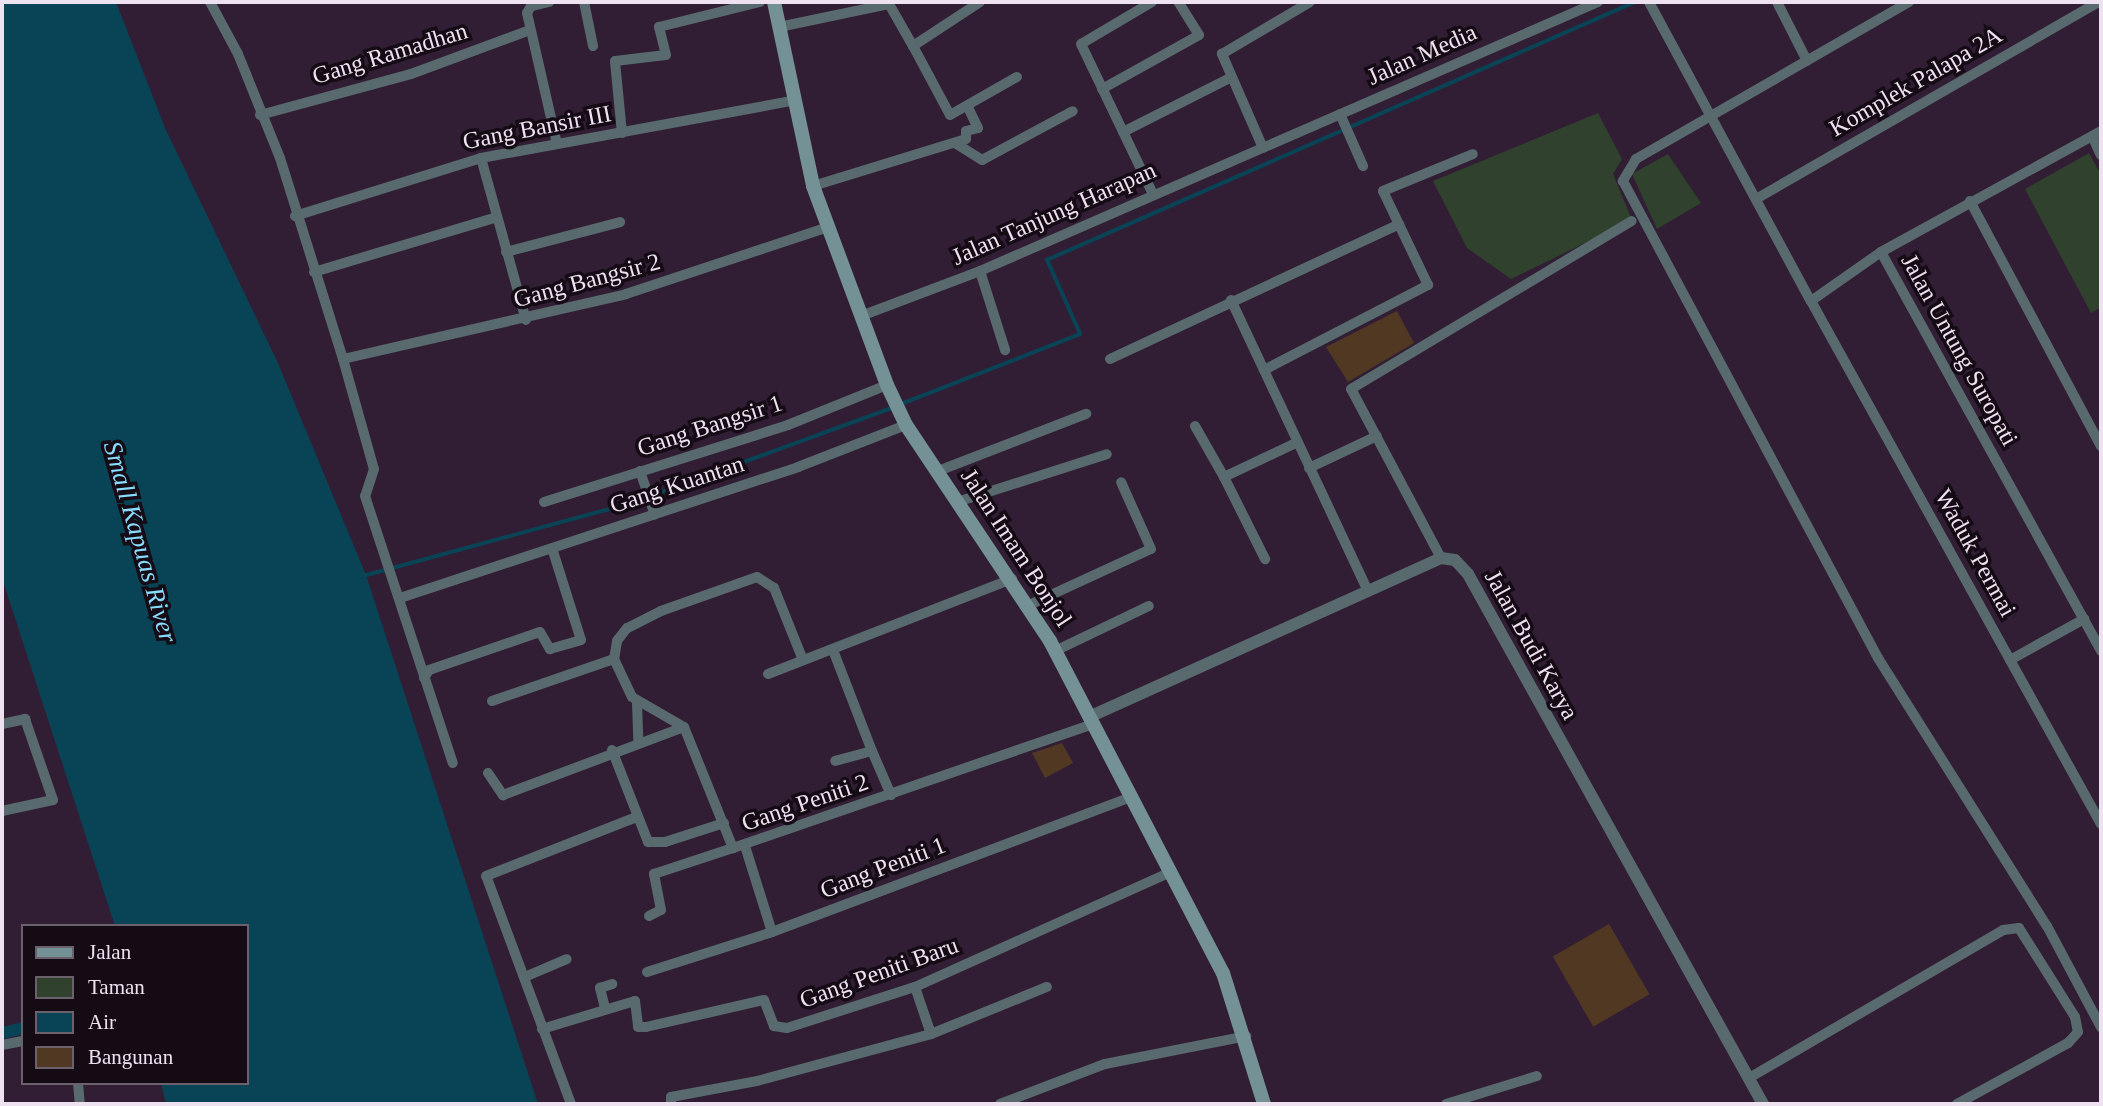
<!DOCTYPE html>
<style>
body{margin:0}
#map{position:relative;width:2103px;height:1106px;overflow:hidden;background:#311e34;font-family:Georgia,serif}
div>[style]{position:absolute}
.green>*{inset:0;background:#30412d}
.water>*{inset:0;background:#094456}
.stream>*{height:3.5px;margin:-1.75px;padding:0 1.75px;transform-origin:1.75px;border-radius:1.75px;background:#094456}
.canal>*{height:12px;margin:-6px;padding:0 6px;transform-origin:6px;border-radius:6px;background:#094456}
.building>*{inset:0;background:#513823;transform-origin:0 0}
.minor>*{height:10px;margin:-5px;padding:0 5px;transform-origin:5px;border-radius:5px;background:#586a6d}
.tertiary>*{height:12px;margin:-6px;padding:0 6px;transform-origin:6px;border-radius:6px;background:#586a6d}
.secondary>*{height:14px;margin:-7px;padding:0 7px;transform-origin:7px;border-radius:7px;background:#749195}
span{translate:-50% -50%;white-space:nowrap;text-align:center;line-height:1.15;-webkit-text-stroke:7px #140b15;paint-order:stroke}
.street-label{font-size:24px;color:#eee1f0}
.water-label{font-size:26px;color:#88dcfd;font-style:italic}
.frame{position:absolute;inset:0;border:4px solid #eee1f0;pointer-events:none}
.legend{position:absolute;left:21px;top:924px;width:228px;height:161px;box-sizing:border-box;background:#140b15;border:2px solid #6b616d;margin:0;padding:9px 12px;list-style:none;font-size:21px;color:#eee1f0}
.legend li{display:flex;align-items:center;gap:14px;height:35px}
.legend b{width:35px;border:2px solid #6b616d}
</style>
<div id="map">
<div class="green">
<i style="clip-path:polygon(1598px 113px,1622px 159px,1613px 174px,1632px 220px,1511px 279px,1467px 248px,1433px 181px)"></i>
<i style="clip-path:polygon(2089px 153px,2101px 175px,2101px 307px,2091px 313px,2025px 189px)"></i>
<i style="clip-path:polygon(1668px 154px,1701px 203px,1657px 229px,1632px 174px)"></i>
</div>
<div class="water">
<i style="clip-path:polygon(2px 2px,116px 2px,165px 128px,277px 361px,366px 575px,538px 1104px,166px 1104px,161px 1083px,247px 1083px,247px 926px,115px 926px,2px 578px)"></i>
</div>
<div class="stream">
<i style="left:899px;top:405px;width:194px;rotate:-21.4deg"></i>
<i style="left:1080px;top:334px;width:81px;rotate:-114deg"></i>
<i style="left:1047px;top:260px;width:642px;rotate:-23.69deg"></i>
<i style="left:363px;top:576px;width:282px;rotate:-15.2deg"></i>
<i style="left:635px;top:502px;width:274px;rotate:-20.1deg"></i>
</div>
<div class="canal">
<i style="left:2px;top:1033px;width:22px;rotate:-13deg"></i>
</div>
<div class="building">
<i style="clip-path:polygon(1397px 311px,1414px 343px,1348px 382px,1326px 347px)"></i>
<i style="clip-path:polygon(1062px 743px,1073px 763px,1045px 778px,1032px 753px)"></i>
<i style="left:1609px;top:924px;width:81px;height:65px;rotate:60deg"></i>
</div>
<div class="minor">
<i style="left:210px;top:2px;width:59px;rotate:61.7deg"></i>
<i style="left:238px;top:54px;width:112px;rotate:68deg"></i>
<i style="left:280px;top:158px;width:211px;rotate:72.6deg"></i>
<i style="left:343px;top:359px;width:290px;rotate:-12.9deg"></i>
<i style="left:626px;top:294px;width:214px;rotate:-18.3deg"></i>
<i style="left:549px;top:2px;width:18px;rotate:167deg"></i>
<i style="left:531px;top:6px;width:8px;rotate:120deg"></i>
<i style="left:527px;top:13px;width:134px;rotate:77.1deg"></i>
<i style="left:584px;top:2px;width:45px;rotate:78.4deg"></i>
<i style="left:1152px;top:2px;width:82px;rotate:149.4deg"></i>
<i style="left:1081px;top:44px;width:166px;rotate:64.4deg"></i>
<i style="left:1649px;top:2px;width:340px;rotate:61.6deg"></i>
<i style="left:1811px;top:301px;width:85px;rotate:-35deg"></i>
<i style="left:1881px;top:252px;width:251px;rotate:-28.8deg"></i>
<i style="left:1777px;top:2px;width:66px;rotate:63deg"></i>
<i style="left:1909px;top:2px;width:315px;rotate:150.1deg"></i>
<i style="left:1636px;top:159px;width:26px;rotate:121deg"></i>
<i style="left:1623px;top:181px;width:541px;rotate:61.87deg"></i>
<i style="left:1878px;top:658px;width:317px;rotate:57.8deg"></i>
<i style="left:2047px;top:926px;width:115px;rotate:61.9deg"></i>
<i style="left:779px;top:27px;width:112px;rotate:-11.8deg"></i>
<i style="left:889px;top:4px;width:48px;rotate:60.3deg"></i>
<i style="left:913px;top:46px;width:80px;rotate:-33.3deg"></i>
<i style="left:913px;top:46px;width:78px;rotate:61.8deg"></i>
<i style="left:950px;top:115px;width:77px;rotate:-29.6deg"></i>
<i style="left:1102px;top:89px;width:111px;rotate:-29.1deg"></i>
<i style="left:1199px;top:35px;width:39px;rotate:-122deg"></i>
<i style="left:1340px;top:114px;width:57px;rotate:66.1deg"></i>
<i style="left:260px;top:115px;width:156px;rotate:-15.2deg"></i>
<i style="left:411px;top:74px;width:127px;rotate:-20.3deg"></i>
<i style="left:1123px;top:132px;width:120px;rotate:-26.8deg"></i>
<i style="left:622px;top:133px;width:72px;rotate:-95.6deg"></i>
<i style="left:615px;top:61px;width:51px;rotate:-6.7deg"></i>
<i style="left:666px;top:55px;width:29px;rotate:-104deg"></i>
<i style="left:659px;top:27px;width:104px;rotate:-13.9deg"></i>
<i style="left:2092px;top:136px;width:21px;rotate:65deg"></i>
<i style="left:955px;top:143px;width:32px;rotate:32deg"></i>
<i style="left:982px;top:160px;width:103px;rotate:-28.3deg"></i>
<i style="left:1263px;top:148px;width:103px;rotate:-113.6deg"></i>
<i style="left:1222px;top:54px;width:102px;rotate:-30.6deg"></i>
<i style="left:481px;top:158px;width:168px;rotate:74.5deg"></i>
<i style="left:813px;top:186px;width:160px;rotate:-17.1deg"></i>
<i style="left:966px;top:139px;width:8px;rotate:-90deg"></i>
<i style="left:966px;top:131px;width:12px;rotate:-14deg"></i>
<i style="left:978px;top:128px;width:25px;rotate:-116deg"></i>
<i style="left:1756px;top:199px;width:395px;rotate:-29.9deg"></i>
<i style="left:1970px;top:201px;width:278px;rotate:61.9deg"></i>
<i style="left:295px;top:216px;width:195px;rotate:-17.3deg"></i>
<i style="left:481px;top:158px;width:316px;rotate:-10.4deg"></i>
<i style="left:506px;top:252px;width:118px;rotate:-14.7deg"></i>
<i style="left:1881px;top:252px;width:456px;rotate:61.1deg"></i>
<i style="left:980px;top:271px;width:83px;rotate:72.4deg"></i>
<i style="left:314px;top:272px;width:191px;rotate:-16.7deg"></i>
<i style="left:1231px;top:300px;width:322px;rotate:64.8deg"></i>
<i style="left:1811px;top:301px;width:598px;rotate:60.99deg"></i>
<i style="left:861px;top:316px;width:127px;rotate:-20.7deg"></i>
<i style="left:980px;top:271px;width:674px;rotate:-23.52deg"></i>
<i style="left:343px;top:359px;width:114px;rotate:74.3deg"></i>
<i style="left:374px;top:469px;width:28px;rotate:108deg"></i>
<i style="left:365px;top:496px;width:281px;rotate:71.8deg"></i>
<i style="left:1110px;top:359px;width:319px;rotate:-25deg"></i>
<i style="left:1264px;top:370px;width:185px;rotate:-27.4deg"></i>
<i style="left:1428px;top:285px;width:104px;rotate:-115.6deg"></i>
<i style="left:1383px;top:191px;width:97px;rotate:-22.3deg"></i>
<i style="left:1195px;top:426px;width:59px;rotate:60.4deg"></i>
<i style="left:1224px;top:477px;width:80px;rotate:-25.3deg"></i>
<i style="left:1309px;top:468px;width:75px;rotate:-25.2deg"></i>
<i style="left:640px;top:471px;width:46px;rotate:71.2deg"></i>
<i style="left:938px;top:471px;width:159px;rotate:-21.1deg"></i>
<i style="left:1224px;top:477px;width:92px;rotate:63.4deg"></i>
<i style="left:960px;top:501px;width:154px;rotate:-17.7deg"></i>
<i style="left:544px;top:502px;width:256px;rotate:-17.5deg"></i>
<i style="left:788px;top:425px;width:107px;rotate:-22deg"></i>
<i style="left:1441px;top:558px;width:191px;rotate:-118deg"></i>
<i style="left:1351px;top:389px;width:327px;rotate:-30.9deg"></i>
<i style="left:400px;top:598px;width:419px;rotate:-18.2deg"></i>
<i style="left:798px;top:467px;width:116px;rotate:-21.3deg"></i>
<i style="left:1029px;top:605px;width:134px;rotate:-24.7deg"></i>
<i style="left:1151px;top:549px;width:73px;rotate:-114.1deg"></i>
<i style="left:833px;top:650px;width:108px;rotate:68.9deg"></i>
<i style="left:872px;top:751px;width:38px;rotate:165deg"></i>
<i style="left:1055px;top:651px;width:104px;rotate:-25.6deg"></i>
<i style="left:803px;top:660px;width:78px;rotate:-111.9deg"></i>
<i style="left:774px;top:588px;width:20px;rotate:-147deg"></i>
<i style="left:757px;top:577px;width:102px;rotate:160.5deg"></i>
<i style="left:661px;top:611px;width:38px;rotate:153deg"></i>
<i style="left:627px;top:628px;width:16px;rotate:128deg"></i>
<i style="left:617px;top:641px;width:18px;rotate:99deg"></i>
<i style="left:614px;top:659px;width:42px;rotate:64.7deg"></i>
<i style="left:632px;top:697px;width:60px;rotate:30deg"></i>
<i style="left:684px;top:727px;width:131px;rotate:68deg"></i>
<i style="left:733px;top:848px;width:381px;rotate:-19deg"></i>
<i style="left:2010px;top:660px;width:85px;rotate:-29deg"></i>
<i style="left:768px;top:674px;width:262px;rotate:-21.3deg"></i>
<i style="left:424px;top:678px;width:9px;rotate:-58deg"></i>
<i style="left:429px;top:670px;width:117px;rotate:-18.9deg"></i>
<i style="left:540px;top:632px;width:20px;rotate:60deg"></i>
<i style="left:550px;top:649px;width:32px;rotate:-16deg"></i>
<i style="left:581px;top:640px;width:96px;rotate:-107.5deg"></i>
<i style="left:492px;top:701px;width:129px;rotate:-19deg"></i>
<i style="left:637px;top:703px;width:38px;rotate:88deg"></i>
<i style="left:2px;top:724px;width:24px;rotate:-12deg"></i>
<i style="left:612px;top:750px;width:99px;rotate:68.6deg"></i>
<i style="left:648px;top:842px;width:17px"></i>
<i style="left:665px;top:842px;width:62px;rotate:-17.9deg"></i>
<i style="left:872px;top:751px;width:48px;rotate:66.6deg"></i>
<i style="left:488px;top:773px;width:27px;rotate:56deg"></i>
<i style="left:503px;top:795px;width:193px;rotate:-20.6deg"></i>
<i style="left:2px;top:811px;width:52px;rotate:-12.2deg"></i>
<i style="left:53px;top:800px;width:86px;rotate:-109.1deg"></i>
<i style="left:745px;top:846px;width:90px;rotate:72.6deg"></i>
<i style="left:649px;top:916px;width:13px;rotate:-27deg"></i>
<i style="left:661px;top:910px;width:37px;rotate:-101deg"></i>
<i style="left:654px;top:874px;width:83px;rotate:-18.2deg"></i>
<i style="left:647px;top:972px;width:131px;rotate:-17.7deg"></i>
<i style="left:772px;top:932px;width:384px;rotate:-20.6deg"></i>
<i style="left:527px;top:976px;width:43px;rotate:-23deg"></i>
<i style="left:915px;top:987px;width:50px;rotate:71.2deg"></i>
<i style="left:605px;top:1008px;width:21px;rotate:-104deg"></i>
<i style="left:600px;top:988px;width:13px;rotate:-18deg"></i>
<i style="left:542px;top:1029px;width:97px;rotate:-16.8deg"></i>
<i style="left:635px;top:1001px;width:26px;rotate:83deg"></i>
<i style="left:638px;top:1027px;width:8px"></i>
<i style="left:646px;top:1027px;width:121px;rotate:-12.9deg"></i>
<i style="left:764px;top:1000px;width:28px;rotate:69deg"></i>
<i style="left:774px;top:1026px;width:13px;rotate:9deg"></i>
<i style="left:787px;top:1028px;width:134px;rotate:-17.8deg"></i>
<i style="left:915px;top:987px;width:281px;rotate:-24.2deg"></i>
<i style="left:2px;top:1045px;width:21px;rotate:-11deg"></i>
<i style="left:1749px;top:1078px;width:294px;rotate:-30.2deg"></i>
<i style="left:2003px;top:930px;width:16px;rotate:-7deg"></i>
<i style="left:2019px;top:928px;width:105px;rotate:57.8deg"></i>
<i style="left:2075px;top:1017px;width:15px;rotate:79deg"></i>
<i style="left:2078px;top:1032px;width:15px;rotate:132deg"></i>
<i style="left:2068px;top:1043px;width:127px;rotate:151.2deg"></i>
<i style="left:78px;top:1083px;width:21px;rotate:85deg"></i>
<i style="left:571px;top:1104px;width:243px;rotate:-110.4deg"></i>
<i style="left:486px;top:876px;width:159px;rotate:-21.4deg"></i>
<i style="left:671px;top:1104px;width:7px;rotate:-90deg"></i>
<i style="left:671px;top:1097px;width:87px;rotate:-10.5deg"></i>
<i style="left:757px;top:1081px;width:180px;rotate:-15.1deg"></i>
<i style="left:931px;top:1034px;width:125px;rotate:-22.1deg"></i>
<i style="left:1000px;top:1104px;width:112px;rotate:-20.9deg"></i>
<i style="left:1105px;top:1064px;width:144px;rotate:-11.2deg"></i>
<i style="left:1446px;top:1104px;width:95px;rotate:-17.1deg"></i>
</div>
<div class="tertiary">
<i style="left:1089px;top:717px;width:386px;rotate:-24.3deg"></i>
<i style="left:1441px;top:558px;width:14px;rotate:8deg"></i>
<i style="left:1455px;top:560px;width:19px;rotate:47deg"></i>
<i style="left:1468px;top:574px;width:607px;rotate:60.9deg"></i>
</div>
<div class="secondary">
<i style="left:774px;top:2px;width:188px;rotate:78deg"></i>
<i style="left:813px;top:186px;width:212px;rotate:69.6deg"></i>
<i style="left:887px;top:385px;width:44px;rotate:64.6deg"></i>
<i style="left:906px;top:425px;width:260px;rotate:56.3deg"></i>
<i style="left:1050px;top:641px;width:374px;rotate:62.5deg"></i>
<i style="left:1223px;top:973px;width:137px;rotate:72.6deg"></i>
</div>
<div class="street-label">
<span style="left:390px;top:54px;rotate:-17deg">Gang Ramadhan</span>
<span style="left:1422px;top:55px;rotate:-24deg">Jalan Media</span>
<span style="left:1916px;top:82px;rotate:-30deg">Komplek Palapa 2A</span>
<span style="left:537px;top:128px;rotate:-11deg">Gang Bansir III</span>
<span style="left:1054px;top:214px;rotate:-24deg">Jalan Tanjung Harapan</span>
<span style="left:587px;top:281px;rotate:-15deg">Gang Bangsir 2</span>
<span style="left:1959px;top:350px;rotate:61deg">Jalan Untung Suropati</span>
<span style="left:710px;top:426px;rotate:-18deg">Gang Bangsir 1</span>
<span style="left:677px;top:485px;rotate:-18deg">Gang Kuantan</span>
<span style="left:1016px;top:548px;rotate:57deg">Jalan Imam Bonjol</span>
<span style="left:1975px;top:553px;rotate:61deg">Waduk Permai</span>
<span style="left:1531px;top:645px;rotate:61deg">Jalan Budi Karya</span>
<span style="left:805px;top:803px;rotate:-19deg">Gang Peniti 2</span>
<span style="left:883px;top:868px;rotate:-21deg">Gang Peniti 1</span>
<span style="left:879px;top:973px;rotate:-20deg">Gang Peniti Baru</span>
</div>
<div class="water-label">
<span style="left:140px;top:542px;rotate:74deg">Small Kapuas River</span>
</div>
<div class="frame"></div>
<ul class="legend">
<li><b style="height:9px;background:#749195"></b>Jalan</li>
<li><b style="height:19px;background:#30412d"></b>Taman</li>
<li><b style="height:19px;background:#094456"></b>Air</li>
<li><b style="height:19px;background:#513823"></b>Bangunan</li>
</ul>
</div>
